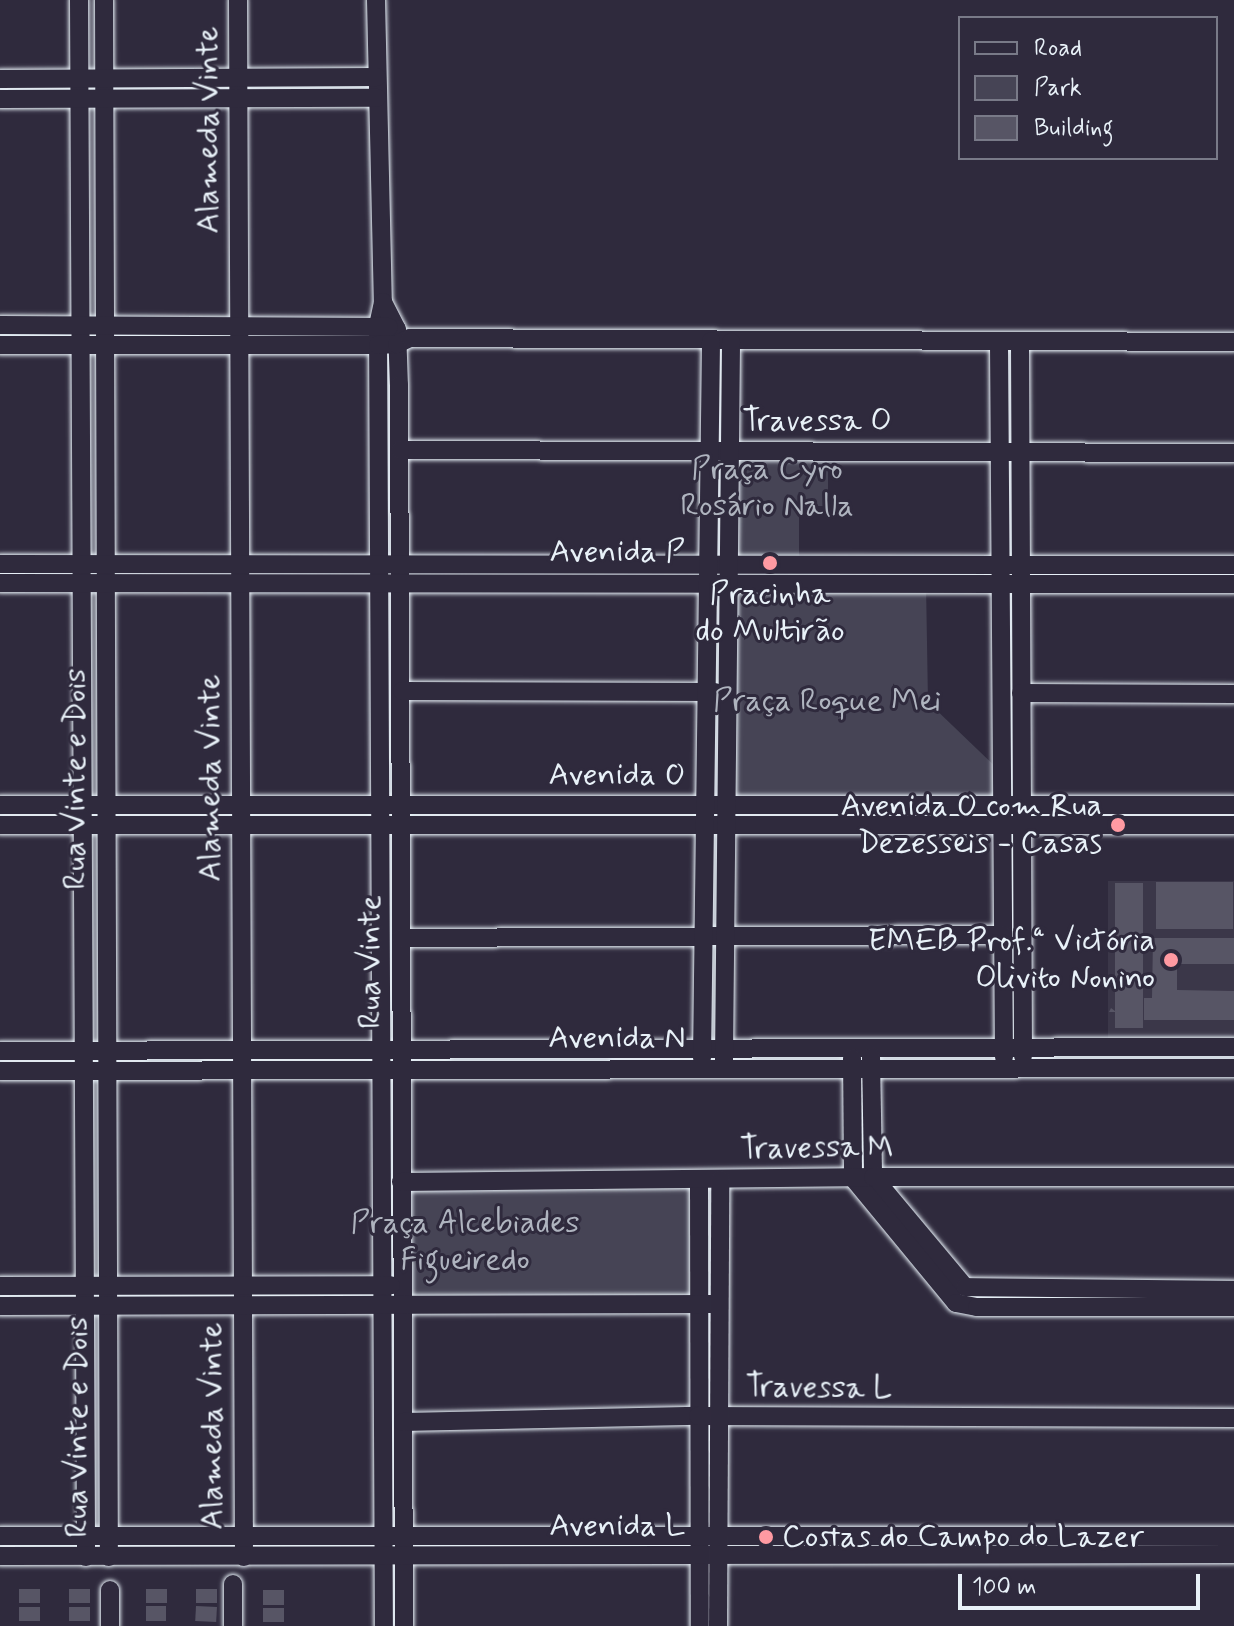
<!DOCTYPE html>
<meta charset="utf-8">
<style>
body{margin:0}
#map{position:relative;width:1234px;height:1626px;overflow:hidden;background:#2f2a3d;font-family:Mynerve,sans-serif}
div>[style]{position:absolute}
.built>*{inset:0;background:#3b3749;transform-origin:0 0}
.green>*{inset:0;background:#464455;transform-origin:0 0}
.building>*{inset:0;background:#575565;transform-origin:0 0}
.roads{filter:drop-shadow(0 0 2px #e8f1f8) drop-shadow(0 0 2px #e8f1f8)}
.minor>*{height:18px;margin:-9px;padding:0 9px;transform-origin:9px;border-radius:9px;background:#2f2a3d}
.dots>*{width:22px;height:22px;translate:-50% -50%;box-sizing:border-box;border:4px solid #2f2a3d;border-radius:50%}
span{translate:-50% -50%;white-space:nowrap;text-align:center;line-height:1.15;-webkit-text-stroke:6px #2f2a3d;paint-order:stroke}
.street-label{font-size:32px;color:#e8f1f8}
.park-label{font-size:32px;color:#afb4bf}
.poi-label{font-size:32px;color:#e8f1f8}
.right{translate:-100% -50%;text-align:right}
.left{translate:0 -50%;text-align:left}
.legend{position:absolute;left:958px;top:16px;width:260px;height:144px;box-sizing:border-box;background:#2f2a3d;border:2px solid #797a88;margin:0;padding:10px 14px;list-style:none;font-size:24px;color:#e8f1f8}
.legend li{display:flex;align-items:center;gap:16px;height:40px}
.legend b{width:40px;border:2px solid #797a88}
.scale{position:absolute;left:958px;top:1574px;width:242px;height:36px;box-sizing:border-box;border:4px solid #e8f1f8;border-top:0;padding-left:10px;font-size:24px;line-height:28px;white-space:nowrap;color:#e8f1f8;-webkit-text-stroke:6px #2f2a3d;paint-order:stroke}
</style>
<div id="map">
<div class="built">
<i style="left:1108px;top:881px;width:126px;height:157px"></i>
</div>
<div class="green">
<i style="clip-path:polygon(729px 451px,828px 451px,828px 506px,799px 506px,799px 563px,728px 563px)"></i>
<i style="clip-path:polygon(727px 583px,926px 583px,928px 702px,1002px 773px,1003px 805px,725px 805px)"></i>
<i style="left:698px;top:1179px;width:124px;height:296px;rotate:90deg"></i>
</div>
<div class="building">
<i style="left:1156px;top:882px;width:77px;height:47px"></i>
<i style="clip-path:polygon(1115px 883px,1143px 883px,1143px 1028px,1115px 1028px,1115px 1012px,1109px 1012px,1111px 1008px,1115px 1011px)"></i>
<i style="clip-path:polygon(1153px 938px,1234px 938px,1234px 964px,1177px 964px,1177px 990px,1234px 991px,1234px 1020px,1144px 1020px,1144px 998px,1152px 998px)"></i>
<i style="left:19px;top:1589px;width:21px;height:14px"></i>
<i style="left:69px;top:1589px;width:21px;height:14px"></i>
<i style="left:146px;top:1589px;width:21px;height:14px"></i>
<i style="left:196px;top:1589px;width:21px;height:14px"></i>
<i style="left:263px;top:1590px;width:21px;height:15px"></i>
<i style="left:146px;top:1606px;width:20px;height:15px"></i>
<i style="left:196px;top:1606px;width:21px;height:15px;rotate:3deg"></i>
<i style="left:19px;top:1607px;width:21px;height:14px"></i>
<i style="left:69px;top:1607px;width:21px;height:14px"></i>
<i style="left:263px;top:1608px;width:21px;height:14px"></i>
</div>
<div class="roads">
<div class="minor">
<i style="left:79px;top:0;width:1557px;rotate:89.74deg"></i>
<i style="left:104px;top:0;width:1557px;rotate:89.82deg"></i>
<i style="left:238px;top:0;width:1557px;rotate:89.78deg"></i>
<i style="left:376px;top:0;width:302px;rotate:88.7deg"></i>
<i style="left:383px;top:302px;width:24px;rotate:102deg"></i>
<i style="left:378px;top:325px;width:1301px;rotate:89.74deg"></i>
<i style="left:0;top:79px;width:377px;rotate:-0.3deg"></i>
<i style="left:0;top:99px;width:377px;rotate:-0.2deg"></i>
<i style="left:383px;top:302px;width:30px;rotate:63deg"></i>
<i style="left:397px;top:329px;width:56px;rotate:88deg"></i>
<i style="left:399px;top:385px;width:1241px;rotate:89.77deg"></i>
<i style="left:0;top:325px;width:389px;rotate:0.3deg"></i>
<i style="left:1020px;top:343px;width:713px;rotate:89.76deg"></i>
<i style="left:999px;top:344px;width:713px;rotate:89.6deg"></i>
<i style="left:0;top:345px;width:378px"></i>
<i style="left:378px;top:345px;width:19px;rotate:-3deg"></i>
<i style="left:397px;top:344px;width:14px;rotate:-25deg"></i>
<i style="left:410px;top:338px;width:824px;rotate:0.28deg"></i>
<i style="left:400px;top:450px;width:834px;rotate:0.21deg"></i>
<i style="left:0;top:564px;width:1234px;rotate:0.05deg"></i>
<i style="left:0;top:583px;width:1234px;rotate:0.05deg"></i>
<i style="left:402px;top:691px;width:313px;rotate:0.2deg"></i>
<i style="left:1021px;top:693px;width:213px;rotate:0.3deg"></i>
<i style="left:0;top:805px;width:1234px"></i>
<i style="left:0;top:825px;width:1234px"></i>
<i style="left:401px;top:938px;width:602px;rotate:-0.29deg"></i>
<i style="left:0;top:1051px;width:1234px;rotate:-0.19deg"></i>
<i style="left:871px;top:1057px;width:120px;rotate:89deg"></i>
<i style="left:873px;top:1177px;width:143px;rotate:50.1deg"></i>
<i style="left:965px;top:1287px;width:269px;rotate:0.6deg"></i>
<i style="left:702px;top:1058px;width:717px;rotate:-89.28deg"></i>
<i style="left:852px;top:1058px;width:120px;rotate:89.5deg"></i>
<i style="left:853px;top:1178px;width:162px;rotate:50.5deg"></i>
<i style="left:956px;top:1303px;width:21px;rotate:11deg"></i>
<i style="left:977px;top:1307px;width:257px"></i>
<i style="left:724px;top:1060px;width:718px;rotate:-89.44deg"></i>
<i style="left:0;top:1071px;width:1234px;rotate:-0.14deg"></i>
<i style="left:699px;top:1179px;width:447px;rotate:89.9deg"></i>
<i style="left:401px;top:1182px;width:472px;rotate:-0.6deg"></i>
<i style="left:873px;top:1177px;width:361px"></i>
<i style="left:0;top:1286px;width:391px;rotate:-0.1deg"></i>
<i style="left:0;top:1306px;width:719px;rotate:-0.16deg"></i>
<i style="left:403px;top:1422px;width:295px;rotate:-1.2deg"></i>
<i style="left:698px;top:1416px;width:536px;rotate:0.21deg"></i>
<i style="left:0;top:1536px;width:1234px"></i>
<i style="left:0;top:1556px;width:1234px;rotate:-0.09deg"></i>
<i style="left:233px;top:1584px;width:42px;rotate:90deg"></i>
<i style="left:110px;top:1590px;width:36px;rotate:90deg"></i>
<i style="left:718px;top:1626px;width:447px;rotate:-89.7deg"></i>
</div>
</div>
<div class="dots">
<i style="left:770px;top:563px;background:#ff9aa2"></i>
<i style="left:1118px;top:825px;background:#ff9aa2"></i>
<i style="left:1171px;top:960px;background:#ff9aa2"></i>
<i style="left:766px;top:1537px;background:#ff9aa2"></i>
</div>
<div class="street-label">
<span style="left:209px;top:130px;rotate:-90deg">Alameda Vinte</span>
<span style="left:817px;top:421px">Travessa O</span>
<span style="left:617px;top:552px">Avenida P</span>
<span style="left:617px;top:775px">Avenida O</span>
<span style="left:211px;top:778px;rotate:-90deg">Alameda Vinte</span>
<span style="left:76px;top:779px;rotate:-90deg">Rua Vinte e Dois</span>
<span style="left:371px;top:962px;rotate:-90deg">Rua Vinte</span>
<span style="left:617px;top:1038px">Avenida N</span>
<span style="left:817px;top:1148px;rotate:-1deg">Travessa M</span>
<span style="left:819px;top:1388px;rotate:1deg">Travessa L</span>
<span style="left:213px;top:1426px;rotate:-90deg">Alameda Vinte</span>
<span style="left:78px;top:1427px;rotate:-90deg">Rua Vinte e Dois</span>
<span style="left:617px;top:1526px">Avenida L</span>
</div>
<div class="park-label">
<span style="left:767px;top:488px">Praça Cyro<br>Rosário Nalla</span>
<span style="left:827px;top:701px">Praça Roque Mei</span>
<span style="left:465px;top:1242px">Praça Alcebiades<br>Figueiredo</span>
</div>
<div class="poi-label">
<span style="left:770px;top:613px">Pracinha<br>do Multirão</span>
<span class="right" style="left:1102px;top:825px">Avenida O com Rua<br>Dezesseis - Casas</span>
<span class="right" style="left:1155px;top:960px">EMEB Prof.ª Victória<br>Olivito Nonino</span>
<span class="left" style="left:782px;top:1537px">Costas do Campo do Lazer</span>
</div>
<ul class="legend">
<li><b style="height:10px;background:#2f2a3d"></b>Road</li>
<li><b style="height:22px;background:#464455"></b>Park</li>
<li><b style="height:22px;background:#575565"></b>Building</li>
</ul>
<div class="scale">100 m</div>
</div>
